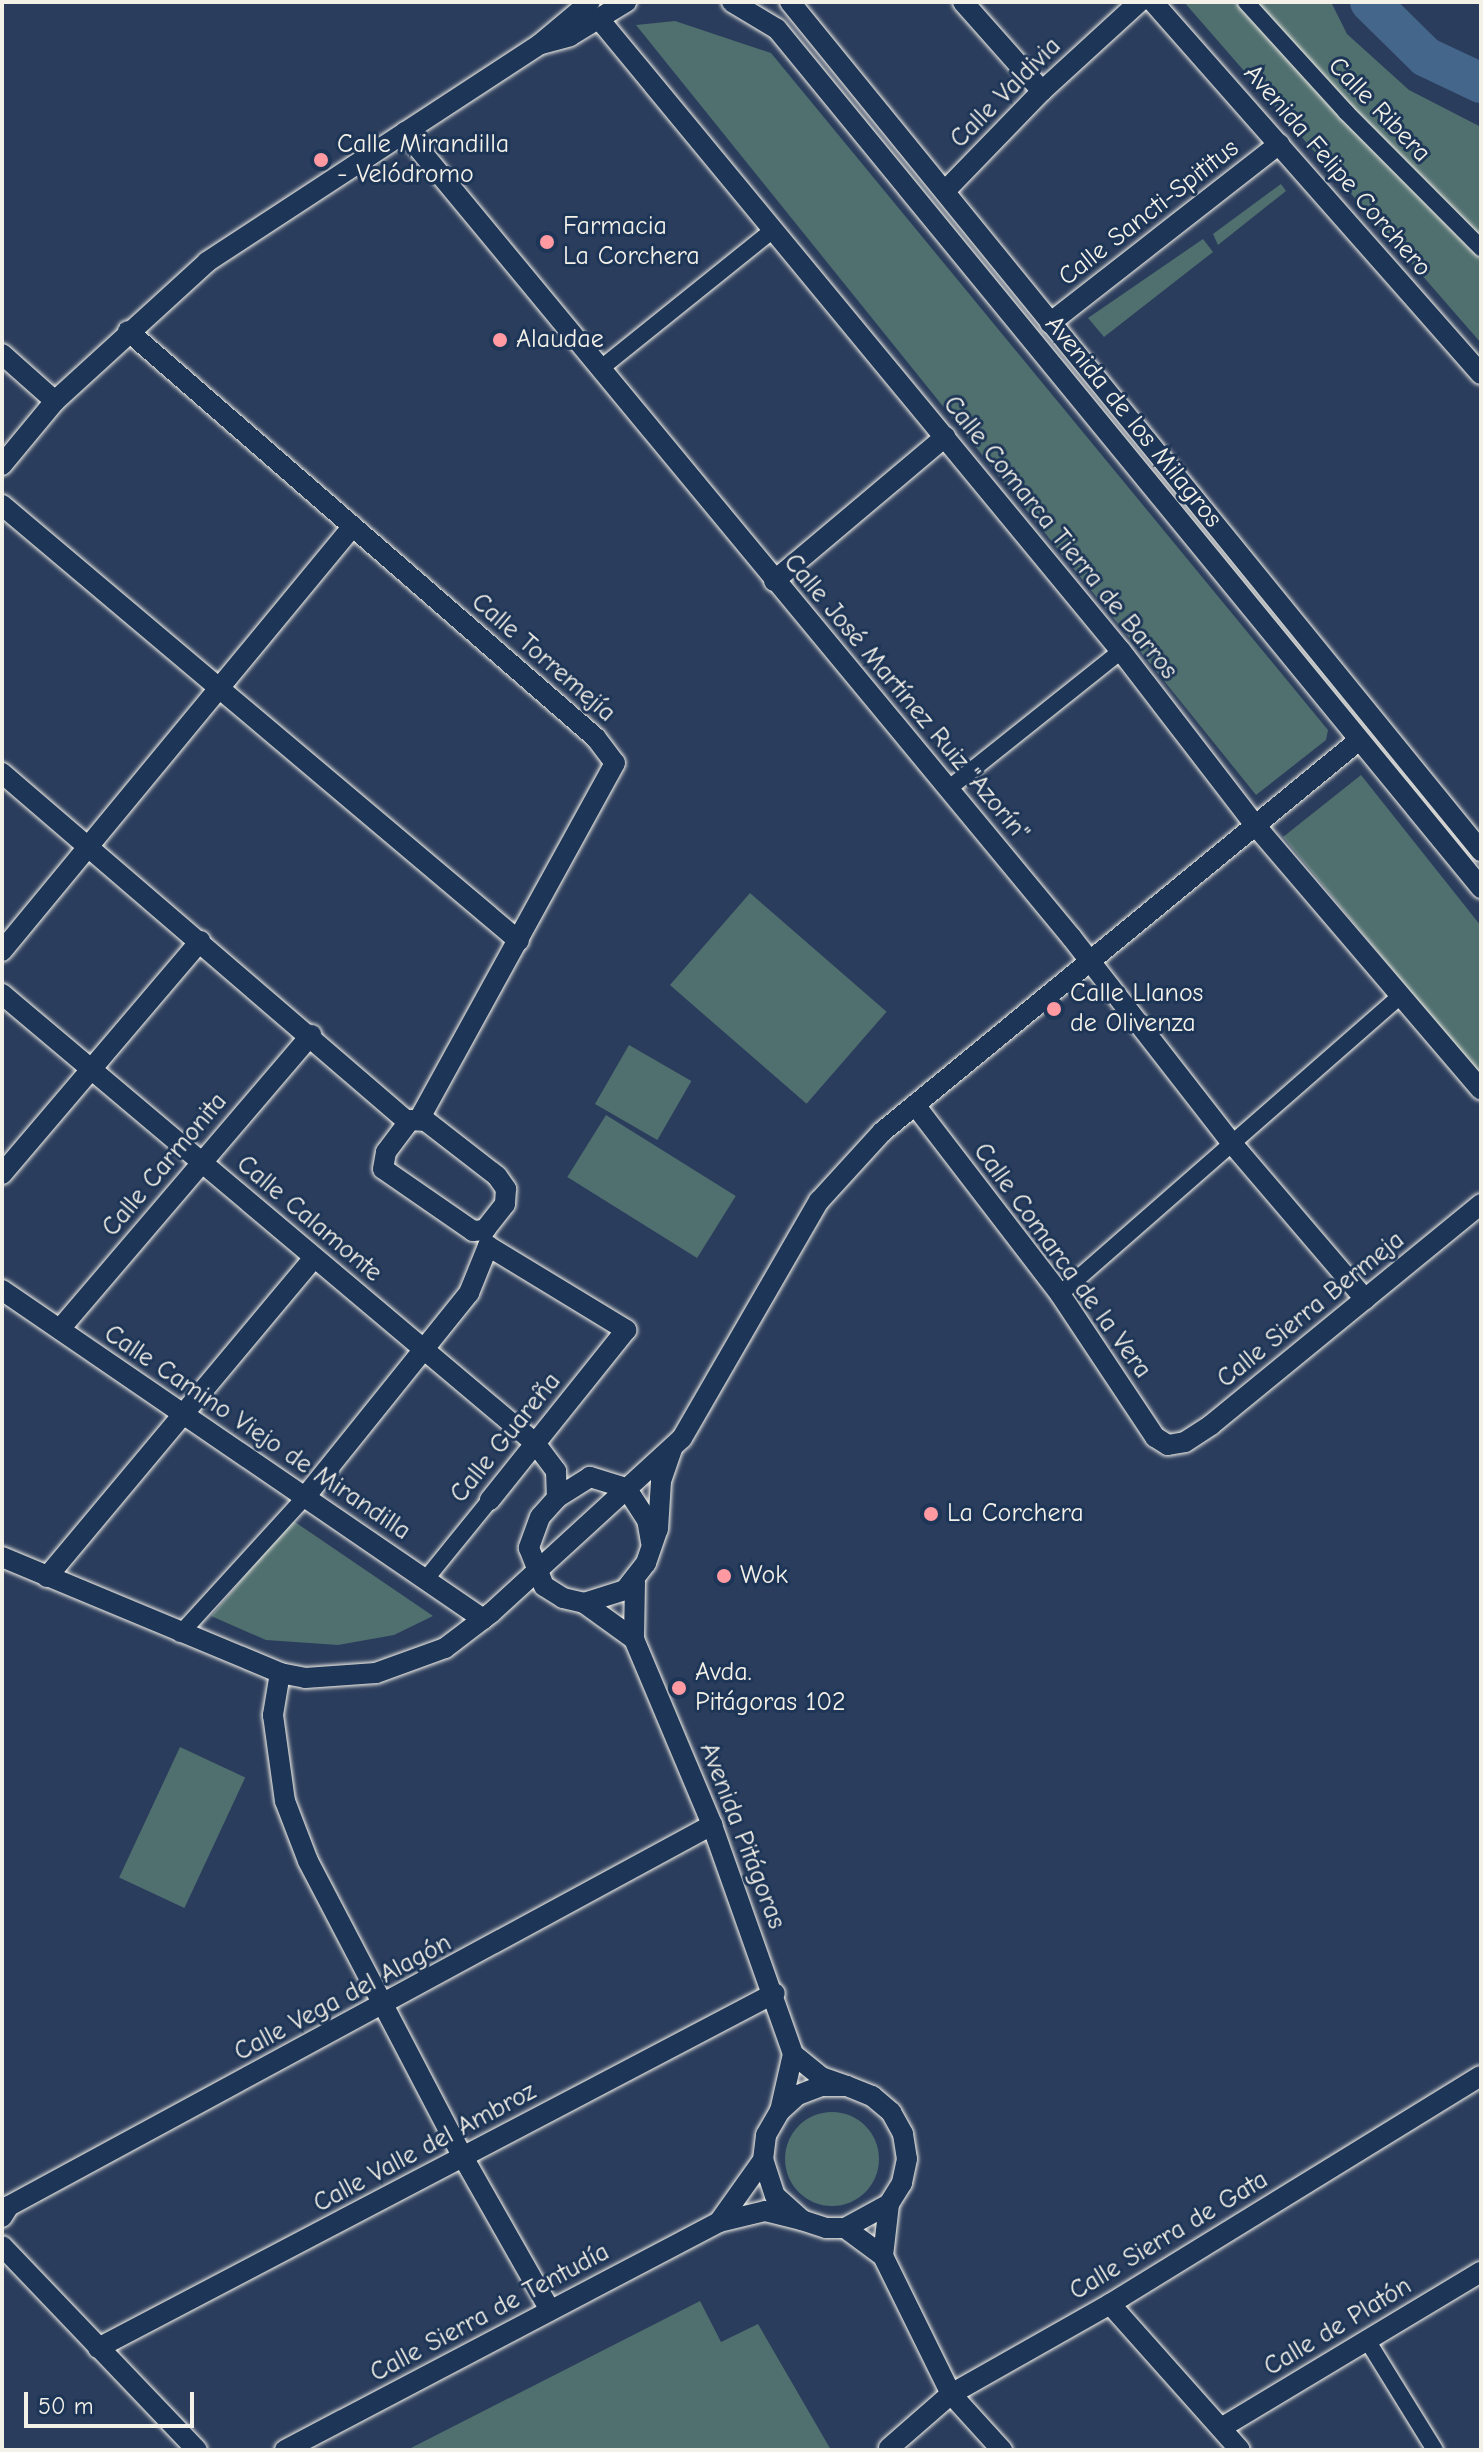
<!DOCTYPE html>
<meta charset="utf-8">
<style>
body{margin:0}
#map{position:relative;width:1483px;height:2452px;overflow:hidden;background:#2b3d5c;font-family:"Comic Neue",sans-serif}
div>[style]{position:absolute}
.green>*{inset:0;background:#506f6f;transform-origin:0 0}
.round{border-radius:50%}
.river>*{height:40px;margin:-20px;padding:0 20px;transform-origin:20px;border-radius:20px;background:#45668b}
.roads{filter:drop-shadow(0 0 2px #f4f1e8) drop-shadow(0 0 2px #f4f1e8)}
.pedestrian>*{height:16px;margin:-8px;padding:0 8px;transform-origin:8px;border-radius:8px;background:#1d3557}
.minor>*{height:20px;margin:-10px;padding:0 10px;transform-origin:10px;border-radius:10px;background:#1d3557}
.dots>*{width:22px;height:22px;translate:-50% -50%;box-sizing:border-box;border:4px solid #1d3557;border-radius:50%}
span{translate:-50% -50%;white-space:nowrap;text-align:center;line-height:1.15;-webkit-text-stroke:6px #1d3557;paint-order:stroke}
.street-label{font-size:26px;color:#f4f1e8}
.poi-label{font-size:26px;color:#f4f1e8}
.left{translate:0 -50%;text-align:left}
.frame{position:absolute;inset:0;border:4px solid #f4f1e8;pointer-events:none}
.scale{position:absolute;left:24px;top:2392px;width:170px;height:36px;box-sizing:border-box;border:4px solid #f4f1e8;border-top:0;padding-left:10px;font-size:24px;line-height:28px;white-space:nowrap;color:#f4f1e8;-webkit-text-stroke:6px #1d3557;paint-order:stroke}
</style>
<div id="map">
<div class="green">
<i style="clip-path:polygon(1184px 2px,1331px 2px,1347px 34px,1409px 90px,1481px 127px,1481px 343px)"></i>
<i style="clip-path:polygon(675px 21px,771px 53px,1328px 730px,1326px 740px,1256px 795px,636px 25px)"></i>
<i style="clip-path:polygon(1281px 184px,1286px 191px,1218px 245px,1213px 234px)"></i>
<i style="clip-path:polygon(1203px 239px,1213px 252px,1104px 337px,1088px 318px)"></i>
<i style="clip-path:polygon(1361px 775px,1481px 926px,1481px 1077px,1283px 837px)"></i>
<i style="left:750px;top:893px;width:181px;height:122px;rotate:41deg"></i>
<i style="left:629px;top:1045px;width:72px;height:68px;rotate:30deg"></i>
<i style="left:606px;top:1115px;width:153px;height:73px;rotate:32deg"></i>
<i style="clip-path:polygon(292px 1520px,433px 1616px,394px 1635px,338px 1645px,266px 1640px,211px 1616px)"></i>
<i style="left:180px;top:1747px;width:72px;height:144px;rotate:25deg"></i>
<i class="round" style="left:785px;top:2112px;width:94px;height:94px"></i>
<i style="clip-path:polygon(700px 2301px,721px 2342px,758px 2324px,831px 2450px,407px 2450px)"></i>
</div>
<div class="river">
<i style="left:1370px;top:2px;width:78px;rotate:44.5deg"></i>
<i style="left:1426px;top:57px;width:61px;rotate:25.3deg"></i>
</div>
<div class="roads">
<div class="pedestrian">
<i style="left:1246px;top:2px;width:149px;rotate:47.7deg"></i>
<i style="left:1346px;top:112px;width:192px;rotate:45.2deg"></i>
<i style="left:600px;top:369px;width:223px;rotate:-38.8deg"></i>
<i style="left:948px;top:789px;width:221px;rotate:-38.6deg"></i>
<i style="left:1060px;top:1294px;width:453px;rotate:-41.2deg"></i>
<i style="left:425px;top:1580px;width:103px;rotate:-50.9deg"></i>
<i style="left:180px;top:1634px;width:185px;rotate:-47.6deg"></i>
<i style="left:1367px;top:2340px;width:129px;rotate:58.3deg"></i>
</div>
<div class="minor">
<i style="left:732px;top:2px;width:52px;rotate:31deg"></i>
<i style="left:777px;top:29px;width:1111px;rotate:50.66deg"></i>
<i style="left:790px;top:2px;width:1095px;rotate:50.86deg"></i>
<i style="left:963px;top:2px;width:119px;rotate:48.4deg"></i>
<i style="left:1153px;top:2px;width:496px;rotate:48.6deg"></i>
<i style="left:599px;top:19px;width:820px;rotate:50.45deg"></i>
<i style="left:1121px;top:651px;width:220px;rotate:52.4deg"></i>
<i style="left:1255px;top:825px;width:348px;rotate:49.5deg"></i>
<i style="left:541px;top:44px;width:30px;rotate:-15deg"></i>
<i style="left:570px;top:36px;width:66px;rotate:-31.3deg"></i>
<i style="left:405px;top:132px;width:1046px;rotate:50.39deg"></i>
<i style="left:1072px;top:938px;width:257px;rotate:52.1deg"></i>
<i style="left:1230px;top:1141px;width:208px;rotate:49.5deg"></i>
<i style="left:946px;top:190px;width:138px;rotate:-45.9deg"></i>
<i style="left:1042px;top:91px;width:132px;rotate:-42.5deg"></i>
<i style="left:1050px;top:323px;width:291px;rotate:-38deg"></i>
<i style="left:128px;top:331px;width:620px;rotate:41.01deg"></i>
<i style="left:596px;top:738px;width:31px;rotate:53deg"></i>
<i style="left:615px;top:763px;width:407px;rotate:118.8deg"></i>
<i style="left:2px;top:354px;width:71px;rotate:41.6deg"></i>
<i style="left:2px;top:465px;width:83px;rotate:-50.4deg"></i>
<i style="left:55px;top:401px;width:206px;rotate:-42.4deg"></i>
<i style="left:207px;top:262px;width:398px;rotate:-33.2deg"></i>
<i style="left:540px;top:44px;width:65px;rotate:-40deg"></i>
<i style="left:2px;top:505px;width:676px;rotate:40.14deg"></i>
<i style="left:774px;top:581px;width:224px;rotate:-40.1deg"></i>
<i style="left:2px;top:773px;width:535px;rotate:40.68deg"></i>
<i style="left:2px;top:951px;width:551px;rotate:-50.45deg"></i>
<i style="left:2px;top:994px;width:697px;rotate:40.11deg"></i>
<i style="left:535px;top:1443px;width:35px;rotate:53deg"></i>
<i style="left:556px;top:1471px;width:27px;rotate:88deg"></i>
<i style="left:915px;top:1105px;width:238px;rotate:52.5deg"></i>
<i style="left:1060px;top:1294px;width:172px;rotate:56.4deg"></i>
<i style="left:1155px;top:1437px;width:15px;rotate:32deg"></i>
<i style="left:1168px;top:1445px;width:17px;rotate:-10deg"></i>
<i style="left:1185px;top:1442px;width:31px;rotate:-33deg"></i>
<i style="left:1211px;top:1425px;width:349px;rotate:-39.3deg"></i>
<i style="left:410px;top:1120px;width:16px;rotate:4deg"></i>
<i style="left:426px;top:1121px;width:90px;rotate:37.8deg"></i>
<i style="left:497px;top:1176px;width:16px;rotate:55deg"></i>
<i style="left:506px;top:1189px;width:15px;rotate:94deg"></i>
<i style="left:505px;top:1204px;width:33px;rotate:128deg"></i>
<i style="left:485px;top:1230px;width:12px;rotate:175deg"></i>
<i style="left:473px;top:1231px;width:109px;rotate:-145.4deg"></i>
<i style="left:383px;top:1169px;width:17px;rotate:-80deg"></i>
<i style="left:386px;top:1152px;width:40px;rotate:-53deg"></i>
<i style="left:2px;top:1174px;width:306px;rotate:-49.6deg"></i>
<i style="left:488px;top:1246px;width:162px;rotate:31.3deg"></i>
<i style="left:626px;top:1330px;width:218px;rotate:128.7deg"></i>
<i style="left:2px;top:1290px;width:583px;rotate:34.37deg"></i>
<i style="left:60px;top:1329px;width:387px;rotate:-49.5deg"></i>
<i style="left:305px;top:1497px;width:262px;rotate:-51.2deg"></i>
<i style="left:469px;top:1293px;width:51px;rotate:-68deg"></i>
<i style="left:651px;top:1542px;width:22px;rotate:-100deg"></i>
<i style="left:647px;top:1520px;width:38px;rotate:-123deg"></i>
<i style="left:626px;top:1488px;width:38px;rotate:-163deg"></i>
<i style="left:590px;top:1477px;width:39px;rotate:148deg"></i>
<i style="left:557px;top:1498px;width:25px;rotate:132deg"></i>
<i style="left:540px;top:1517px;width:33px;rotate:110deg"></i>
<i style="left:529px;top:1548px;width:41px;rotate:68.5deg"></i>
<i style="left:544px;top:1586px;width:22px;rotate:32deg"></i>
<i style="left:563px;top:1598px;width:22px;rotate:13deg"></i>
<i style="left:584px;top:1603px;width:43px;rotate:-17.6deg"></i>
<i style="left:625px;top:1590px;width:34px;rotate:-52deg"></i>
<i style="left:646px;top:1563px;width:36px;rotate:-71deg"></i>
<i style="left:658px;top:1529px;width:48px;rotate:-86.4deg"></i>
<i style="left:661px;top:1481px;width:36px;rotate:-71deg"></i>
<i style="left:2px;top:1557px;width:301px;rotate:22.6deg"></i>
<i style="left:280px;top:1673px;width:25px;rotate:11deg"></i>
<i style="left:305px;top:1678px;width:71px;rotate:-4deg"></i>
<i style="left:376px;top:1673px;width:73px;rotate:-19.9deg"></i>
<i style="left:445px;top:1648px;width:58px;rotate:-37.3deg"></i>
<i style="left:491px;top:1613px;width:259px;rotate:-42.5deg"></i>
<i style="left:682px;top:1438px;width:274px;rotate:-60deg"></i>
<i style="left:819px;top:1201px;width:93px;rotate:-47.6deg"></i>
<i style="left:882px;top:1132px;width:616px;rotate:-39.4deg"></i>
<i style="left:47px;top:1577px;width:416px;rotate:-50.1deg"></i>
<i style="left:635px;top:1582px;width:57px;rotate:91deg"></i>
<i style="left:634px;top:1639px;width:202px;rotate:67.2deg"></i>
<i style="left:712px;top:1825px;width:243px;rotate:70.5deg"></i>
<i style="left:793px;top:2054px;width:58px;rotate:102.8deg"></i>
<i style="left:584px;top:1603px;width:62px;rotate:35.8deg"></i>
<i style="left:280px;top:1673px;width:43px;rotate:99.5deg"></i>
<i style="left:273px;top:1715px;width:87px;rotate:82.1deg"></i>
<i style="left:285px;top:1801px;width:64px;rotate:69deg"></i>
<i style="left:308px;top:1861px;width:334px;rotate:62.4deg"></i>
<i style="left:463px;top:2157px;width:176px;rotate:60.4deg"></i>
<i style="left:793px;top:2054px;width:36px;rotate:39deg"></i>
<i style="left:821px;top:2077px;width:28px;rotate:19deg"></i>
<i style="left:847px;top:2086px;width:27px;rotate:22deg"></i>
<i style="left:872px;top:2096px;width:25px;rotate:40deg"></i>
<i style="left:891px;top:2112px;width:25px;rotate:61deg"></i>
<i style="left:903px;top:2134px;width:25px;rotate:81deg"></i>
<i style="left:907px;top:2159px;width:25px;rotate:102deg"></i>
<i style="left:902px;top:2183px;width:25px;rotate:122deg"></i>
<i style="left:889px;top:2204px;width:50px;rotate:151.4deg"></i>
<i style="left:845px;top:2228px;width:19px;rotate:180deg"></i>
<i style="left:826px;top:2228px;width:25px;rotate:-162deg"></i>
<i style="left:802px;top:2220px;width:36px;rotate:-138deg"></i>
<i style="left:775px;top:2196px;width:38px;rotate:-108deg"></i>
<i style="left:763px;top:2160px;width:25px;rotate:-83deg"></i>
<i style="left:766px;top:2135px;width:28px;rotate:-60deg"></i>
<i style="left:780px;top:2111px;width:24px;rotate:-42deg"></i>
<i style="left:798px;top:2095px;width:26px;rotate:-21deg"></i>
<i style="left:822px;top:2086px;width:25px"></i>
<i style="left:2px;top:2217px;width:13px;rotate:-58deg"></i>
<i style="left:9px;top:2206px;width:800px;rotate:-28.46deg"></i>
<i style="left:719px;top:2222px;width:76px;rotate:-54.6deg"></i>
<i style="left:845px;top:2228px;width:47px;rotate:36.4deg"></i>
<i style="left:883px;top:2256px;width:154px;rotate:63.8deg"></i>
<i style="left:951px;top:2394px;width:76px;rotate:47.7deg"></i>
<i style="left:2px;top:2246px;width:282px;rotate:46.3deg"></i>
<i style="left:883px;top:2256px;width:52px;rotate:-83.4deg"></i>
<i style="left:1110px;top:2304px;width:195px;rotate:48.3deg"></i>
<i style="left:98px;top:2348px;width:764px;rotate:-27.67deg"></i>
<i style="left:1221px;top:2428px;width:303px;rotate:-31deg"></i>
<i style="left:889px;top:2448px;width:82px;rotate:-41.1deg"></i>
<i style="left:951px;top:2394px;width:183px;rotate:-29.5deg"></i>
<i style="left:1110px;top:2304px;width:435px;rotate:-31.6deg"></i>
<i style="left:285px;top:2450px;width:490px;rotate:-27.7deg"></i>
<i style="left:719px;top:2222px;width:47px;rotate:-13.4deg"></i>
<i style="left:765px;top:2211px;width:38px;rotate:14deg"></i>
</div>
</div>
<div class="dots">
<i style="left:321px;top:160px;background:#ff9aa2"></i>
<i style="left:547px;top:242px;background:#ff9aa2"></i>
<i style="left:500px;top:340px;background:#ff9aa2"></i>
<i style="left:1054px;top:1009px;background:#ff9aa2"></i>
<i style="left:931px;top:1514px;background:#ff9aa2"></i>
<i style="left:724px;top:1576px;background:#ff9aa2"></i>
<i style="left:679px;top:1688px;background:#ff9aa2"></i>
</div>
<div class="street-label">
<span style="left:1006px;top:93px;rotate:-45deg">Calle Valdivia</span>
<span style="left:1379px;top:110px;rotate:46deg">Calle Ribera</span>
<span style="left:1337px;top:171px;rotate:49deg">Avenida Felipe Corchero</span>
<span style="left:1149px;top:213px;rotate:-38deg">Calle Sancti-Spititus</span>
<span style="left:1133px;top:422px;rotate:51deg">Avenida de los Milagros</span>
<span style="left:1060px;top:538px;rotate:51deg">Calle Comarca Tierra de Barros</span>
<span style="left:543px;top:658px;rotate:41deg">Calle Torremejía</span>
<span style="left:906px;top:698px;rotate:50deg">Calle José Martínez Ruiz "Azorín"</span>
<span style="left:165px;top:1165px;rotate:-50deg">Calle Carmonita</span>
<span style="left:309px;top:1219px;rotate:40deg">Calle Calamonte</span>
<span style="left:1062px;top:1261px;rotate:54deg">Calle Comarca de la Vera</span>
<span style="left:1311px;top:1310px;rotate:-39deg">Calle Sierra Bermeja</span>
<span style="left:257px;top:1433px;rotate:34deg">Calle Camino Viejo de Mirandilla</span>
<span style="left:506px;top:1438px;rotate:-51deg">Calle Guareña</span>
<span style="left:742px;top:1836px;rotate:69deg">Avenida Pitágoras</span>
<span style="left:343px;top:1998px;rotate:-28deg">Calle Vega del Alagón</span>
<span style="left:425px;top:2148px;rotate:-28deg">Calle Valle del Ambroz</span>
<span style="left:1169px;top:2236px;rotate:-31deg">Calle Sierra de Gata</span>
<span style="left:490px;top:2313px;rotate:-28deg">Calle Sierra de Tentudía</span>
<span style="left:1338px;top:2327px;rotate:-31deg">Calle de Platón</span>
</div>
<div class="poi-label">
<span class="left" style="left:337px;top:160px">Calle Mirandilla<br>- Velódromo</span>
<span class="left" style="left:563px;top:242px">Farmacia<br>La Corchera</span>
<span class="left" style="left:516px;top:340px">Alaudae</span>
<span class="left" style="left:1070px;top:1009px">Calle Llanos<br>de Olivenza</span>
<span class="left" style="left:947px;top:1514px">La Corchera</span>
<span class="left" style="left:740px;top:1576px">Wok</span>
<span class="left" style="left:695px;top:1688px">Avda.<br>Pitágoras 102</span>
</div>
<div class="frame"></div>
<div class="scale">50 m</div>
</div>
